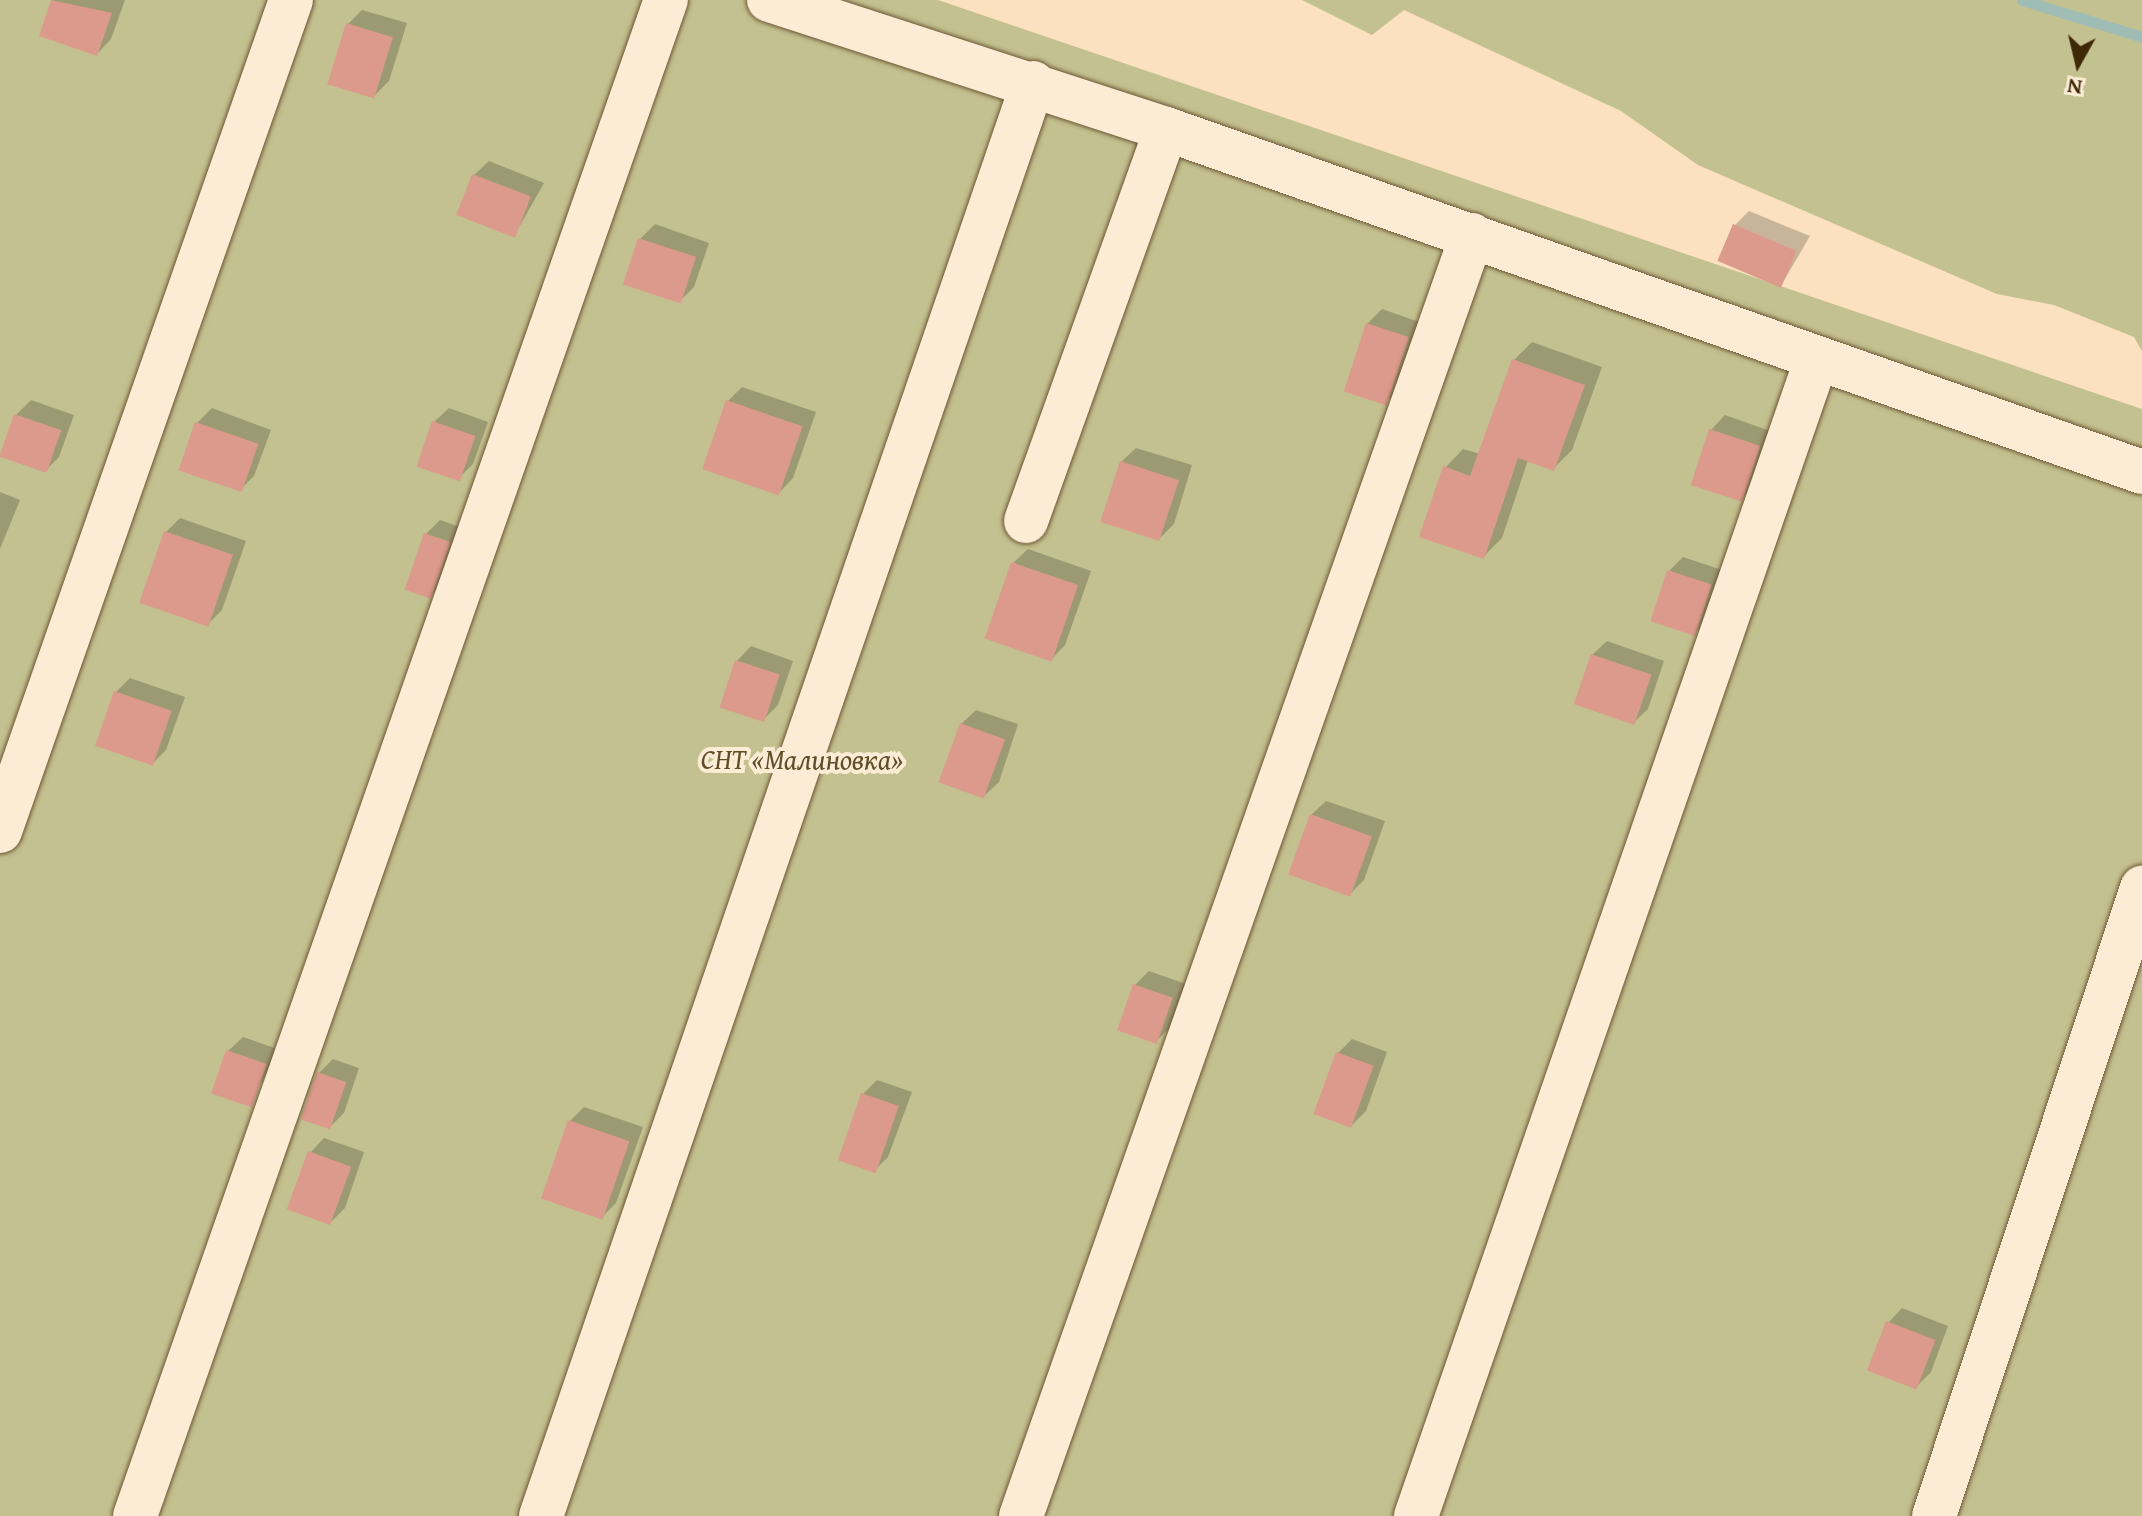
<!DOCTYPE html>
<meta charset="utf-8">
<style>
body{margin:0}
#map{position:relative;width:2142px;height:1516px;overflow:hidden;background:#fbe1bf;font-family:"Gentium Book Plus",serif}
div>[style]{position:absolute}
.green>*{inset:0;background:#c3c18f}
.shadow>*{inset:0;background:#0003}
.stream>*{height:11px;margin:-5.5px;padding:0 5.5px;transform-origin:5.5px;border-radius:5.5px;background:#9fbdb5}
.building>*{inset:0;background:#dc9a8d;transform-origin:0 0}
.roads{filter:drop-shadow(0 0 2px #6e5634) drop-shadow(0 0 2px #6e5634)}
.minor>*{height:44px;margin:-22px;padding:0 22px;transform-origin:22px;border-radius:22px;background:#fcecd5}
span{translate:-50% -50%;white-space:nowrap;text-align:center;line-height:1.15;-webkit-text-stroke:8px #fcecd5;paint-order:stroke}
.park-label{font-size:28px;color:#604e28;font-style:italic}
.north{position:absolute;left:2038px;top:24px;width:80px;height:80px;-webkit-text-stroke:6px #fcecd5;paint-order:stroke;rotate:188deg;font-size:22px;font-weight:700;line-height:32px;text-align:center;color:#3f2806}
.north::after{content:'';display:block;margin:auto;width:28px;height:36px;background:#3f2806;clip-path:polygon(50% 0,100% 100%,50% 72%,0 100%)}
</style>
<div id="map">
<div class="green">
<i style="clip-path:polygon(0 0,938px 0,2142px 409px,2142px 1516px,0 1516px)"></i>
<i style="clip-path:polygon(1302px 0,2142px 0,2142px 351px,2134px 337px,2054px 305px,1997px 294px,1698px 165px,1621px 111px,1404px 10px,1372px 35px)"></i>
</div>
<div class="shadow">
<i style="clip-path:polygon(53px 0,125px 0,111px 39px,97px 54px,41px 34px)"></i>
<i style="clip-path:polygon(362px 10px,407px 23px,389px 81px,375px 95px,348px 24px)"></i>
<i style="clip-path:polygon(489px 161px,544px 183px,514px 236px,474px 175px)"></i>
<i style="clip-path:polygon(1749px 211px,1810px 236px,1782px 284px,1734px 226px)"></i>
<i style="clip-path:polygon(655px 224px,709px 243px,694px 287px,679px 302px,625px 283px,640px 239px)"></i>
<i style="clip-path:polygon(1382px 309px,1422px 323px,1399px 389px,1384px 404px,1367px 324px)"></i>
<i style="clip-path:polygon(1532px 342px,1602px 367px,1572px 450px,1553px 469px,1528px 460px,1502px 538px,1483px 557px,1445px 468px,1463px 449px,1480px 454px,1514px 360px)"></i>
<i style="clip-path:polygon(742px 387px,816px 412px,793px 478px,779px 493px,728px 401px)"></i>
<i style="clip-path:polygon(31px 400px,74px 415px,59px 457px,44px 472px,1px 456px,16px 415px)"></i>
<i style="clip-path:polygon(212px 408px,271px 430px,254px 476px,240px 490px,197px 423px)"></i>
<i style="clip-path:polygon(449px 408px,488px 422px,473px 464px,458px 479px,434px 422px)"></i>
<i style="clip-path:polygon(1725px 415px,1773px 432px,1755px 485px,1740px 500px,1711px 430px)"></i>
<i style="clip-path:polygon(1136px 448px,1192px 465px,1174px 524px,1160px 538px,1121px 462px)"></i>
<i style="clip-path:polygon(0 492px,20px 500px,0 549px)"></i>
<i style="clip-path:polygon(180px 518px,246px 541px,222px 610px,208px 624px,166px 532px)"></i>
<i style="clip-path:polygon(440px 520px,463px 528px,444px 583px,429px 597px,426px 534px)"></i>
<i style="clip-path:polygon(1028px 549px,1091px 571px,1065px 645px,1051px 660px,1013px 563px)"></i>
<i style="clip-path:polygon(1683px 557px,1725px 571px,1708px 619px,1694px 634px,1669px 571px)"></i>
<i style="clip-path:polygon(1607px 641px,1664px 661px,1648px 709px,1633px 723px,1592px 655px)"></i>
<i style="clip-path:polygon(751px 646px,793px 661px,778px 705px,763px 720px,737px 661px)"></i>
<i style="clip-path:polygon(130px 678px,185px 697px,166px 750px,152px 764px,116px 692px)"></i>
<i style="clip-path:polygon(976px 710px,1018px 724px,999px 782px,984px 796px,961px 724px)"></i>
<i style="clip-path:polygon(1326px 801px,1385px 821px,1364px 880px,1350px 894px,1311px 815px)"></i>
<i style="clip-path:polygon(1149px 971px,1186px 984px,1170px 1028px,1155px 1042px,1135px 985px)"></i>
<i style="clip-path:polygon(243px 1037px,280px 1050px,248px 1105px,228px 1051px)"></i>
<i style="clip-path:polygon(1352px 1039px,1387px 1052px,1366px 1111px,1351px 1126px,1338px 1053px)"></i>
<i style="clip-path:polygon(333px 1059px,359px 1068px,344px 1113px,330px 1127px,319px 1073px)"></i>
<i style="clip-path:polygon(877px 1080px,912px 1092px,888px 1157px,874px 1171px,863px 1094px)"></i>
<i style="clip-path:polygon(584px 1107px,643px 1127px,616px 1203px,602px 1217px,570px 1121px)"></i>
<i style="clip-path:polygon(324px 1138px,364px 1152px,345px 1208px,330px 1223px,310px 1153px)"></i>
<i style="clip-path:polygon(1902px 1308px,1948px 1326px,1931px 1372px,1916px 1387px,1888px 1323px)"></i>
</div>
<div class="stream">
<i style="left:2022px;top:0;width:126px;rotate:17.1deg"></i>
</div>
<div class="building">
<i style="clip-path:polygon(51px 0,112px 13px,97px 56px,39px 36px)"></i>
<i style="left:346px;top:23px;width:49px;height:64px;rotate:17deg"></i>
<i style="left:472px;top:174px;width:63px;height:44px;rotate:21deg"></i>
<i style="left:1733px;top:224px;width:69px;height:40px;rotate:23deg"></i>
<i style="left:638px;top:238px;width:61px;height:49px;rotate:18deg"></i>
<i style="left:1366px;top:323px;width:45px;height:72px;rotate:18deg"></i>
<i style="clip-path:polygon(1512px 359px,1585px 385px,1554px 471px,1518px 458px,1484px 559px,1419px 537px,1443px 466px,1470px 476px)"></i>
<i style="left:726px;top:400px;width:81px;height:73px;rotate:19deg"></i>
<i style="left:14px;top:414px;width:50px;height:45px;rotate:19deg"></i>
<i style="left:432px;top:421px;width:46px;height:48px;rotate:19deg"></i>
<i style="left:195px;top:422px;width:67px;height:51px;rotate:19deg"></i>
<i style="left:1709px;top:429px;width:54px;height:59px;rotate:18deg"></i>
<i style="left:1120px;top:461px;width:62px;height:64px;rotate:18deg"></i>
<i style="left:164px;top:531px;width:73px;height:76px;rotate:19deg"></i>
<i style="left:424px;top:533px;width:28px;height:60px;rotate:19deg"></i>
<i style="left:1011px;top:562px;width:71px;height:81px;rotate:19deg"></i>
<i style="left:1667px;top:570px;width:47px;height:54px;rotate:18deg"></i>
<i style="left:1591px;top:654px;width:64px;height:53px;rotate:19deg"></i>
<i style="left:735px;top:660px;width:47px;height:50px;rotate:18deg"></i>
<i style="left:114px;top:691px;width:61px;height:58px;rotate:19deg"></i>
<i style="left:960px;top:723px;width:48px;height:63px;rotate:20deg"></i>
<i style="left:1310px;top:814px;width:66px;height:64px;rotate:20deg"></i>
<i style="left:1133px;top:984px;width:42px;height:49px;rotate:19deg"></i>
<i style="left:226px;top:1050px;width:43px;height:46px;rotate:19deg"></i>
<i style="left:1336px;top:1052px;width:40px;height:66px;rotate:20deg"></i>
<i style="left:317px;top:1072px;width:31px;height:50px;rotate:19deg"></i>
<i style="left:861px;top:1093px;width:40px;height:71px;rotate:19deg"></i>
<i style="left:568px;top:1120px;width:65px;height:83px;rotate:19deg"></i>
<i style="left:308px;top:1151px;width:46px;height:62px;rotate:20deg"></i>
<i style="left:1886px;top:1321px;width:53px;height:53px;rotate:21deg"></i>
</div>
<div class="roads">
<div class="minor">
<i style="left:769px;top:0;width:417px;rotate:18deg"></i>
<i style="left:1166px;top:129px;width:1035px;rotate:19.36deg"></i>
<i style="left:1026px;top:521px;width:416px;rotate:-70.3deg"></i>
<i style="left:0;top:831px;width:880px;rotate:-70.7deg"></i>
<i style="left:135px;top:1516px;width:1606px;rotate:-70.7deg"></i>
<i style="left:541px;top:1516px;width:1515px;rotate:-71.05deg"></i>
<i style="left:1021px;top:1516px;width:1358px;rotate:-70.6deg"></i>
<i style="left:1416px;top:1516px;width:1225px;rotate:-70.9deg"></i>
<i style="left:1934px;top:1516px;width:662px;rotate:-71.67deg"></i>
</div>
</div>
<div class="park-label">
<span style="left:802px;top:759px">СНТ «Малиновка»</span>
</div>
<div class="north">N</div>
</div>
